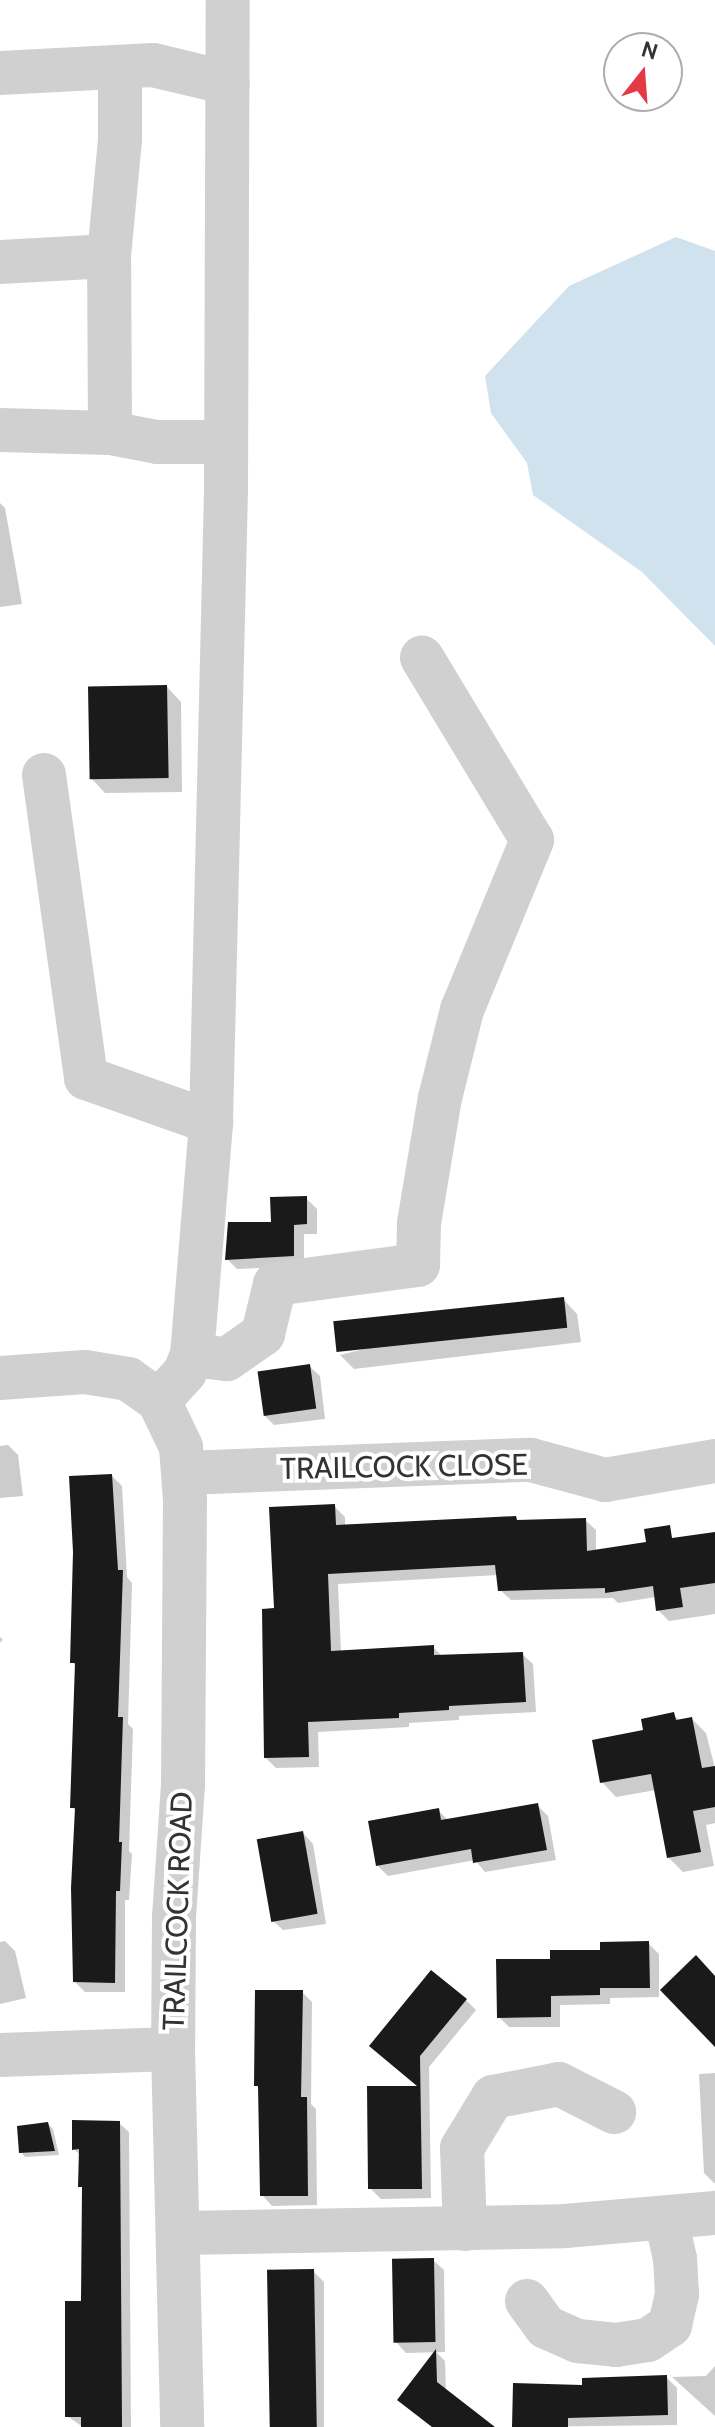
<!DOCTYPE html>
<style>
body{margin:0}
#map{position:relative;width:715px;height:2427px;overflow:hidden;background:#fff;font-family:Cabin,sans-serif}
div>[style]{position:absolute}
.water>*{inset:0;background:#cfe2ee}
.shadow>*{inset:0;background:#0003;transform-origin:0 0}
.building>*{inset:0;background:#1a1a1a;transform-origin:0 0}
.minor>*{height:44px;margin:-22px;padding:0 22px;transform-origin:22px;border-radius:22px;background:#d0d0d0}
span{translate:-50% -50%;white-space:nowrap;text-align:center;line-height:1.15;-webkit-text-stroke:8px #fff;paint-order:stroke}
.street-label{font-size:30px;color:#333}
.north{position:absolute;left:603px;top:32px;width:80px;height:80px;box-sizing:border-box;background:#fff;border:2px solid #adadad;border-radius:50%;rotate:17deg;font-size:22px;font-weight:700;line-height:32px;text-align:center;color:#333}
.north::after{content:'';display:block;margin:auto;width:28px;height:36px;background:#e63946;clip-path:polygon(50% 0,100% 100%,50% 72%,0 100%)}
</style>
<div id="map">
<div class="water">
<i style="clip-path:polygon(676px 237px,715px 251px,715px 646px,642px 572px,533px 495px,527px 463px,491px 413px,485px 376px,569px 286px)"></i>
</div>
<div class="shadow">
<i style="clip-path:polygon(0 503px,5px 508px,22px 604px,0 607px)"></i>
<i style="clip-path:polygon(167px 687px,181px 702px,182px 792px,105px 793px,91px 778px)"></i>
<i style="clip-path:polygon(306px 1198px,317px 1209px,317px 1234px,304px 1234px,304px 1266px,237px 1269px,227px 1259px)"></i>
<i style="clip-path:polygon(563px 1299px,577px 1314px,581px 1342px,354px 1369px,340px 1355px)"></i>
<i style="clip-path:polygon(309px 1366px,320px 1376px,325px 1419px,274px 1425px,264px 1415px)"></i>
<i style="clip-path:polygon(8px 1445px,18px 1455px,23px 1496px,0 1498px,0 1446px)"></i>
<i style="clip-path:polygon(112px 1476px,122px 1486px,127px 1577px,132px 1583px,128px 1724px,133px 1729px,129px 1851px,132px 1854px,129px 1900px,125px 1900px,125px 1992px,85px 1992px,75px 1982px,77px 1812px,72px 1807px,77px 1667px,72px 1662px)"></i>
<i style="clip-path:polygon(334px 1506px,345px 1517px,345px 1526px,515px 1518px,519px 1521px,585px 1520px,596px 1530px,596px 1552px,715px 1532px,715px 1614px,669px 1621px,658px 1610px,656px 1597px,618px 1603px,613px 1598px,511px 1600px,500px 1590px,498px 1575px,338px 1584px,341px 1652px,433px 1647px,443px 1657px,522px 1654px,533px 1664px,536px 1712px,459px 1716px,459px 1720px,409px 1723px,409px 1727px,318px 1732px,319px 1767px,276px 1768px,266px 1758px,276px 1610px)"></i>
<i style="left:0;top:1637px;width:4px;height:168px;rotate:45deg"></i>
<i style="clip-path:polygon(674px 1715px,680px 1721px,692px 1719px,706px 1733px,715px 1768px,715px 1823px,706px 1825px,714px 1866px,683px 1872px,668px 1857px,656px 1790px,616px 1797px,602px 1782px,645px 1732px)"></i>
<i style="clip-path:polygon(538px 1806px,548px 1816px,556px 1860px,485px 1872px,475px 1860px,388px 1876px,378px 1866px,438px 1810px,449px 1821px)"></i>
<i style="clip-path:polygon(303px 1833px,313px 1844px,326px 1924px,283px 1930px,272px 1920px)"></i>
<i style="clip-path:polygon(5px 1941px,15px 1951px,26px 1998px,0 2004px,0 1942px)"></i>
<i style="clip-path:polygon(648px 1943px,659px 1954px,659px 1997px,610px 1998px,610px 2004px,560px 2005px,560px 2027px,509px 2027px,499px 2017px,602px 1952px)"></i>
<i style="clip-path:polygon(302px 1992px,312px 2002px,311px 2104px,316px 2109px,317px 2205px,272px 2206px,262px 2195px,260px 2090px,256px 2085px)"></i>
<i style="clip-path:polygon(466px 2000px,476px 2010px,429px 2067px,431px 2198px,381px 2199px,370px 2188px,420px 2088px,382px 2056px)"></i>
<i style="clip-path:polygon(715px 2073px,715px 2183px,714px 2183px,704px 2173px,699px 2074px)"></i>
<i style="clip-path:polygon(119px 2123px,129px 2132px,131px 2427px,83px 2427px,67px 2416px,83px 2303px,84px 2189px,80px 2186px,81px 2156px,74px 2149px)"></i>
<i style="clip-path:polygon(48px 2124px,53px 2129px,59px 2155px,25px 2157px,21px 2152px)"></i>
<i style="clip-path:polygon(433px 2260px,444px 2270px,445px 2352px,406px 2353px,396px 2342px)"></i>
<i style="clip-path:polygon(313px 2271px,324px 2282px,324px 2427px,271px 2427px)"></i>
<i style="clip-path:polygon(436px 2352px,445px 2361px,446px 2392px,491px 2427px,432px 2427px,399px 2400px)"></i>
<i style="clip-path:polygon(715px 2366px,715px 2416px,672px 2377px,706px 2376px)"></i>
<i style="clip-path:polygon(666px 2377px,677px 2388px,677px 2425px,514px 2427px,584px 2387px)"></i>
</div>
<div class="building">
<i style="left:167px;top:685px;width:93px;height:79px;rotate:89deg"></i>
<i style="clip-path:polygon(307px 1196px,307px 1224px,294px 1225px,294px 1256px,225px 1260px,228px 1222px,271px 1222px,270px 1197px)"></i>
<i style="left:564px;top:1297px;width:31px;height:232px;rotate:84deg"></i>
<i style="left:310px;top:1364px;width:45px;height:53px;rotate:82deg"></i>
<i style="clip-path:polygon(112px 1474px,118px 1570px,123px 1570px,118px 1717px,123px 1717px,119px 1842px,122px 1842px,120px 1891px,116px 1891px,115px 1983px,73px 1982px,71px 1888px,75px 1808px,70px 1808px,75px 1663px,70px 1663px,73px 1552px,69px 1476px)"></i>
<i style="clip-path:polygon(335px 1504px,336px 1525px,516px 1516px,517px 1520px,586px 1518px,587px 1551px,646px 1542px,644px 1529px,670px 1525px,672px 1538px,715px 1532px,715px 1583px,680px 1588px,683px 1607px,656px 1611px,653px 1586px,605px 1593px,605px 1588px,498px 1591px,495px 1565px,328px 1574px,331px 1651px,434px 1645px,434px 1655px,523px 1652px,526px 1702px,449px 1706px,449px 1710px,399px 1713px,399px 1718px,308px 1722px,309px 1757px,264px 1758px,262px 1609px,274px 1608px,269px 1507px)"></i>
<i style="clip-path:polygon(674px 1712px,676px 1720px,692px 1717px,702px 1768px,715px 1766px,715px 1807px,693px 1811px,701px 1852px,667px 1858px,651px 1774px,600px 1783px,592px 1740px,643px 1730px,641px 1719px)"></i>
<i style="clip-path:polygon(538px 1803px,547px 1850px,473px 1863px,471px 1849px,376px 1866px,368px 1821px,439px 1808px,441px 1820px)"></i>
<i style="left:303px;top:1831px;width:84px;height:47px;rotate:80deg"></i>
<i style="clip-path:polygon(649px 1941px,650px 1988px,600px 1988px,600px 1995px,551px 1996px,551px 2017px,497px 2018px,496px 1959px,550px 1959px,550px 1950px,600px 1950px,600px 1942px)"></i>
<i style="clip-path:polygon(696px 1955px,715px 1976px,715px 2047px,660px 1990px)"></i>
<i style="clip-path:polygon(431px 1970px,467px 1999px,420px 2056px,422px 2189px,368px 2189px,367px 2086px,417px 2086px,369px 2046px)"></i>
<i style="clip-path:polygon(255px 1990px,303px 1990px,301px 2097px,307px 2097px,308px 2196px,260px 2196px,258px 2086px,254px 2086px)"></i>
<i style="clip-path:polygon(72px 2120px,120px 2121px,122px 2427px,81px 2427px,81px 2417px,65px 2417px,65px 2301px,81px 2301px,82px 2187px,78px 2187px,79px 2149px,72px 2150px)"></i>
<i style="clip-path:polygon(48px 2122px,55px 2151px,19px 2153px,17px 2126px)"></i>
<i style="left:434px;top:2258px;width:84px;height:42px;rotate:89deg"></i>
<i style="left:314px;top:2269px;width:158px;height:47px;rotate:89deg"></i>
<i style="clip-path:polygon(436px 2349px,437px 2382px,495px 2427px,432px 2427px,397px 2400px)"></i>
<i style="clip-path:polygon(667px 2375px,668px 2415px,568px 2418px,568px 2427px,512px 2427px,513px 2383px,582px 2385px,582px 2378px)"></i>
</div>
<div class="minor">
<i style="left:0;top:73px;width:153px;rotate:-3deg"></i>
<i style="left:153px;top:65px;width:77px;rotate:13.5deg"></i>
<i style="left:0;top:262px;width:109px;rotate:-3.2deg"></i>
<i style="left:0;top:430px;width:110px;rotate:1.6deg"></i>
<i style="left:110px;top:433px;width:48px;rotate:10.8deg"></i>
<i style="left:157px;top:442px;width:69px"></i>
<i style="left:110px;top:433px;width:177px;rotate:-90.3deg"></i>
<i style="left:109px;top:256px;width:117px;rotate:-84.6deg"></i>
<i style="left:120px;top:140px;width:73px;rotate:-90deg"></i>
<i style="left:44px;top:775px;width:306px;rotate:82.1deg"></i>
<i style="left:86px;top:1078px;width:133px;rotate:19.4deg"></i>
<i style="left:192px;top:1355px;width:35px;rotate:7deg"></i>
<i style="left:227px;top:1359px;width:44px;rotate:-34.8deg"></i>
<i style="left:263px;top:1334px;width:51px;rotate:-76.5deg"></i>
<i style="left:275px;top:1284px;width:144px;rotate:-7.6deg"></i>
<i style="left:418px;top:1265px;width:42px;rotate:-88.6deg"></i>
<i style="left:419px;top:1223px;width:127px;rotate:-80.5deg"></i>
<i style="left:440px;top:1098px;width:91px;rotate:-76deg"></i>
<i style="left:462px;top:1010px;width:184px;rotate:-67.6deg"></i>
<i style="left:532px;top:840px;width:213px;rotate:-121.1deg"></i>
<i style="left:0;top:1378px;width:85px;rotate:-4deg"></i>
<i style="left:85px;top:1372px;width:44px;rotate:9.2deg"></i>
<i style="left:128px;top:1379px;width:38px;rotate:35deg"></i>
<i style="left:159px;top:1401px;width:51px;rotate:64.4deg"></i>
<i style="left:181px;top:1447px;width:53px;rotate:85.7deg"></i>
<i style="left:185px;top:1500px;width:285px;rotate:90.4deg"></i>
<i style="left:183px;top:1785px;width:132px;rotate:93.9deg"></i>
<i style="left:174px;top:1917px;width:132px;rotate:90.4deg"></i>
<i style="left:173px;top:2049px;width:378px;rotate:88.6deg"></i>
<i style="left:159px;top:1401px;width:39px;rotate:-48deg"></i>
<i style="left:185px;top:1372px;width:18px;rotate:-68deg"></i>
<i style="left:192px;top:1355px;width:234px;rotate:-85.3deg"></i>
<i style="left:211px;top:1122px;width:634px;rotate:-88.64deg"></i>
<i style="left:226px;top:488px;width:488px;rotate:-89.8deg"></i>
<i style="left:185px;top:1473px;width:346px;rotate:-2.2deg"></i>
<i style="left:531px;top:1460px;width:77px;rotate:15.1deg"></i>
<i style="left:605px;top:1480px;width:112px;rotate:-9.8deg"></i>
<i style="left:0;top:2055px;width:173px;rotate:-2deg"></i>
<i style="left:465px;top:2229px;width:81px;rotate:-92.1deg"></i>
<i style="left:462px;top:2148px;width:60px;rotate:-58.7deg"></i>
<i style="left:493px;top:2097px;width:67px;rotate:-11.1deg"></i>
<i style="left:559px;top:2084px;width:62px;rotate:27deg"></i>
<i style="left:178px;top:2233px;width:387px;rotate:-1deg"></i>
<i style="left:565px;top:2226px;width:151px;rotate:-5deg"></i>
<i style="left:527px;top:2301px;width:32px;rotate:54deg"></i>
<i style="left:546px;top:2327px;width:35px;rotate:24deg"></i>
<i style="left:578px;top:2341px;width:38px;rotate:6deg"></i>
<i style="left:616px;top:2345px;width:32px;rotate:-9deg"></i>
<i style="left:648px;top:2340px;width:27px;rotate:-34deg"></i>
<i style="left:670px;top:2325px;width:31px;rotate:-77deg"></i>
<i style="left:677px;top:2295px;width:36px;rotate:-93deg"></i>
<i style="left:675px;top:2259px;width:42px;rotate:-102.4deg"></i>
</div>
<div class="street-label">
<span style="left:404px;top:1467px;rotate:-1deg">TRAILCOCK CLOSE</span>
<span style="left:178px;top:1911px;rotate:-88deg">TRAILCOCK ROAD</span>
</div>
<div class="north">N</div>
</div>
